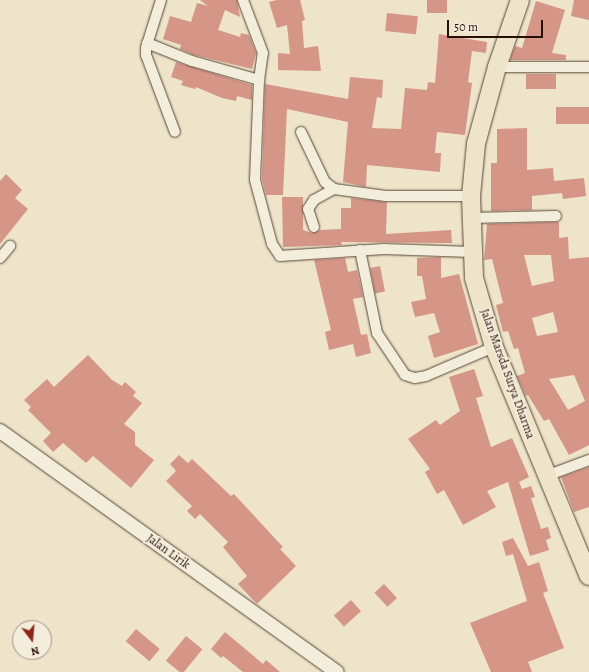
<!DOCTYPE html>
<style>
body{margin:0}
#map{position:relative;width:589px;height:672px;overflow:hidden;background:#ede4c9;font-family:Alegreya,serif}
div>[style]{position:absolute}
.building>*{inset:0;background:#d59587;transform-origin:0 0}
.roads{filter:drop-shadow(0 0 1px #584435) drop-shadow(0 0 1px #584435)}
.street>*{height:10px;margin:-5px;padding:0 5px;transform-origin:5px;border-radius:5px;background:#f3eddc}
.secondary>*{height:14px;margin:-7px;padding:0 7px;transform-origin:7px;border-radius:7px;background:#f3eddc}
.highway>*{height:18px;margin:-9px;padding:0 9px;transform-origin:9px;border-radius:9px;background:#ede4c9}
span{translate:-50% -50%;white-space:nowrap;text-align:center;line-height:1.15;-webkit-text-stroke:3.5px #f3eddc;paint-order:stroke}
.street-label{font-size:12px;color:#270e04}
.north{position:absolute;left:12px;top:620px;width:40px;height:40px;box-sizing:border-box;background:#f3eddc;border:1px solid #a19486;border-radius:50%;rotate:164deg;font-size:11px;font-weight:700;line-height:16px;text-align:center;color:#270e04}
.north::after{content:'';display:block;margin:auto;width:14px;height:18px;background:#8f2418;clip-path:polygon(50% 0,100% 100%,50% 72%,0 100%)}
.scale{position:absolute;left:447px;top:20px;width:96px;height:18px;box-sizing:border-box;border:2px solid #270e04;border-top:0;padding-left:5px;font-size:12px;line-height:14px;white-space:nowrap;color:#270e04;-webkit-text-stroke:3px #f3eddc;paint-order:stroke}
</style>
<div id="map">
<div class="building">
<i style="clip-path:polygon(200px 0,237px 0,240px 17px,225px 10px,218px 30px,240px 37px,241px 33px,249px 35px,256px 53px,252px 69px,194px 55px,180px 49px,181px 45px,163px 39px,170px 16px,191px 22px,197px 3px,208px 6px)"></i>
<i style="clip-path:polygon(277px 0,300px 0,305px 20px,302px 21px,304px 48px,318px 46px,321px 71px,278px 70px,278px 53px,290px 54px,287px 25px,277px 28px,269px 2px)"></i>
<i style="left:427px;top:0;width:20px;height:13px"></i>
<i style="clip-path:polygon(574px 0,589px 0,589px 20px,571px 16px)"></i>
<i style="clip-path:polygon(536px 1px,565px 10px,552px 53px,566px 55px,566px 60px,510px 60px,515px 46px,522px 48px)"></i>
<i style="left:387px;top:13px;width:31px;height:18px;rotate:6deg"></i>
<i style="clip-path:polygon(439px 34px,487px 42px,486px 53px,472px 51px,468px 82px,472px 83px,465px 135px,437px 132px,435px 153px,441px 153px,440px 172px,367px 165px,366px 187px,343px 182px,348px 122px,287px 109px,283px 195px,266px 195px,262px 179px,265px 84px,348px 99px,350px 77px,383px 80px,382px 98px,377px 97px,372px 128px,401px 129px,405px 88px,427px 90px,428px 82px,435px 83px)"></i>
<i style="clip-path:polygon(176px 62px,252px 85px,252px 100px,237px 96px,236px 101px,222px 98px,196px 87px,195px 89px,181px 85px,183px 81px,171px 77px)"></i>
<i style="left:526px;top:74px;width:30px;height:15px"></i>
<i style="left:589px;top:107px;width:17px;height:33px;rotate:90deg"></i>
<i style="clip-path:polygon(527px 128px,527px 170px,553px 168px,554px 181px,584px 178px,586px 196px,563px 199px,562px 193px,532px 196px,532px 210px,491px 211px,491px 163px,497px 163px,497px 129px)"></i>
<i style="clip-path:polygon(6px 174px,22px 190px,15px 198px,28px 209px,0 244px,0 181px)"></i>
<i style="clip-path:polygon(282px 197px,303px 197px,303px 230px,312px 233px,320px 230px,341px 229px,341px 208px,351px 208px,351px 198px,387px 202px,386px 234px,451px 230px,452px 243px,341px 242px,342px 245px,283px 247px)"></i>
<i style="clip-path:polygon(evenodd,559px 222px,559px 238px,568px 237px,569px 259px,589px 257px,589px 445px,569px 455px,549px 419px,544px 421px,528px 395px,526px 396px,517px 376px,525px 373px,518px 348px,514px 349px,508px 331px,503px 332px,496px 305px,503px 303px,492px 259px,484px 260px,487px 224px,559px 222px,524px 255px,551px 255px,554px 281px,532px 286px,524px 255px,559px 222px,553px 312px,558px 332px,537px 336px,532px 318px,553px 312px,559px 222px,574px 375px,585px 401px,568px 410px,549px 379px,574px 375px)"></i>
<i style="clip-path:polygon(441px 257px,441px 278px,459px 274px,478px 344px,434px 358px,428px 336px,440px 332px,434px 313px,415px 317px,411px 302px,426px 299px,422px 276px,417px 276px,417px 258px)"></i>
<i style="clip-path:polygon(345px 258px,348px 272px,357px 270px,363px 297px,353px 299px,361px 335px,367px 334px,371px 353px,356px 357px,353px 344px,329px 350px,325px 332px,331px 330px,314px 260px)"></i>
<i style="left:380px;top:266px;width:26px;height:10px;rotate:79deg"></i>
<i style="clip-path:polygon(88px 355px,112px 380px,122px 386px,125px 382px,136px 392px,133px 396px,142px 403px,124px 424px,135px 432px,135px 445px,154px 460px,131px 488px,93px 456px,86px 463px,63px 443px,53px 452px,43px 441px,51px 433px,28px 410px,31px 407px,24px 400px,47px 379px,54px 387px)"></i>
<i style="clip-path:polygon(474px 369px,483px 396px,476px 398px,491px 447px,512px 438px,529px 477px,519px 482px,522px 489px,531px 486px,535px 497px,531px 498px,541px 529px,548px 527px,551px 538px,546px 540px,549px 550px,530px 556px,508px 482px,487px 491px,496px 507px,463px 525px,444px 490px,437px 494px,425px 472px,430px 469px,408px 439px,436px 420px,440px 425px,460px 411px,449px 377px)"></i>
<i style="clip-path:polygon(179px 455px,188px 463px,192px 459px,231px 496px,234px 494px,283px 547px,280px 549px,296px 566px,257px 604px,238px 584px,247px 576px,223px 547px,228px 542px,200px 514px,195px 519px,187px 511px,192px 506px,166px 481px,176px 471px,170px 464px)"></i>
<i style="clip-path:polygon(589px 467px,589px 507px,574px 512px,561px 477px)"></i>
<i style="clip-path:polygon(513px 538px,528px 566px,539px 562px,548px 591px,543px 593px,564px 648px,528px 662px,532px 672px,491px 672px,470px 623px,527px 601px,513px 554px,506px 556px,502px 542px)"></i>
<i style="left:384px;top:584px;width:19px;height:13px;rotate:47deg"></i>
<i style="left:351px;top:600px;width:15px;height:23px;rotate:48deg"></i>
<i style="left:136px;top:629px;width:31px;height:16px;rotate:40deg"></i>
<i style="clip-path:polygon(225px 632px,263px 664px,266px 660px,280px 672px,243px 672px,223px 656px,221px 658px,211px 649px)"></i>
<i style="left:186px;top:636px;width:21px;height:32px;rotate:39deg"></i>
</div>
<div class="roads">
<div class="street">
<i style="left:161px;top:0;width:50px;rotate:107.4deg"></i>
<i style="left:146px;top:48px;width:7px;rotate:90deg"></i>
<i style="left:146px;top:55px;width:82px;rotate:69.4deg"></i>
<i style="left:147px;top:43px;width:48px;rotate:21.8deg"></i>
<i style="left:192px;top:61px;width:70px;rotate:15.8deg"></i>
<i style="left:259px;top:80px;width:27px;rotate:-82deg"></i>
<i style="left:263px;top:53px;width:57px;rotate:-110.7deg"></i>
<i style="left:497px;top:67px;width:92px"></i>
<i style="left:259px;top:80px;width:100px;rotate:92.3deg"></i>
<i style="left:255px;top:180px;width:66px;rotate:75.1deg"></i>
<i style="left:272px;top:244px;width:14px;rotate:56deg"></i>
<i style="left:280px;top:256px;width:104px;rotate:-3.9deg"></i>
<i style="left:384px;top:249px;width:88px;rotate:2deg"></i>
<i style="left:301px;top:132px;width:55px;rotate:64.4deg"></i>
<i style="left:325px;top:182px;width:11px;rotate:38deg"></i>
<i style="left:334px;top:189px;width:52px;rotate:7.7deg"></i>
<i style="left:386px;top:196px;width:85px"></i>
<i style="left:471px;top:218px;width:85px;rotate:-1.3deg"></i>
<i style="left:314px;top:227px;width:19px;rotate:-108deg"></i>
<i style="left:308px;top:209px;width:11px;rotate:-56deg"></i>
<i style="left:314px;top:200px;width:23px;rotate:-29deg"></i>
<i style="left:360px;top:250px;width:85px;rotate:78.4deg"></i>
<i style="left:377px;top:333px;width:50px;rotate:56.3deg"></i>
<i style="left:405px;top:375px;width:10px;rotate:17deg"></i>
<i style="left:415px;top:378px;width:11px;rotate:-10deg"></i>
<i style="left:426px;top:376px;width:74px;rotate:-23.1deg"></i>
<i style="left:0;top:258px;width:16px;rotate:-50deg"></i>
<i style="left:546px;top:476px;width:46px;rotate:-20.4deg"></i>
</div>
<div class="secondary">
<i style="left:0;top:431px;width:414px;rotate:35.6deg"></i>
</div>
<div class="highway">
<i style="left:520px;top:0;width:71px;rotate:108.9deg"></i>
<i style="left:497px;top:67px;width:80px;rotate:105.3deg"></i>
<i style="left:476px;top:144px;width:52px;rotate:95.5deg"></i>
<i style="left:471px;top:196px;width:82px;rotate:87.9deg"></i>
<i style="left:474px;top:278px;width:72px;rotate:73.8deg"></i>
<i style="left:494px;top:347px;width:248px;rotate:67.5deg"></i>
</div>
</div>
<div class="street-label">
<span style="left:507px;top:374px;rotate:70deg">Jalan Marsda Surya Dharma</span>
<span style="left:168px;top:552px;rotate:36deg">Jalan Lirik</span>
</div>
<div class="north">N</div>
<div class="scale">50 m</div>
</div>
